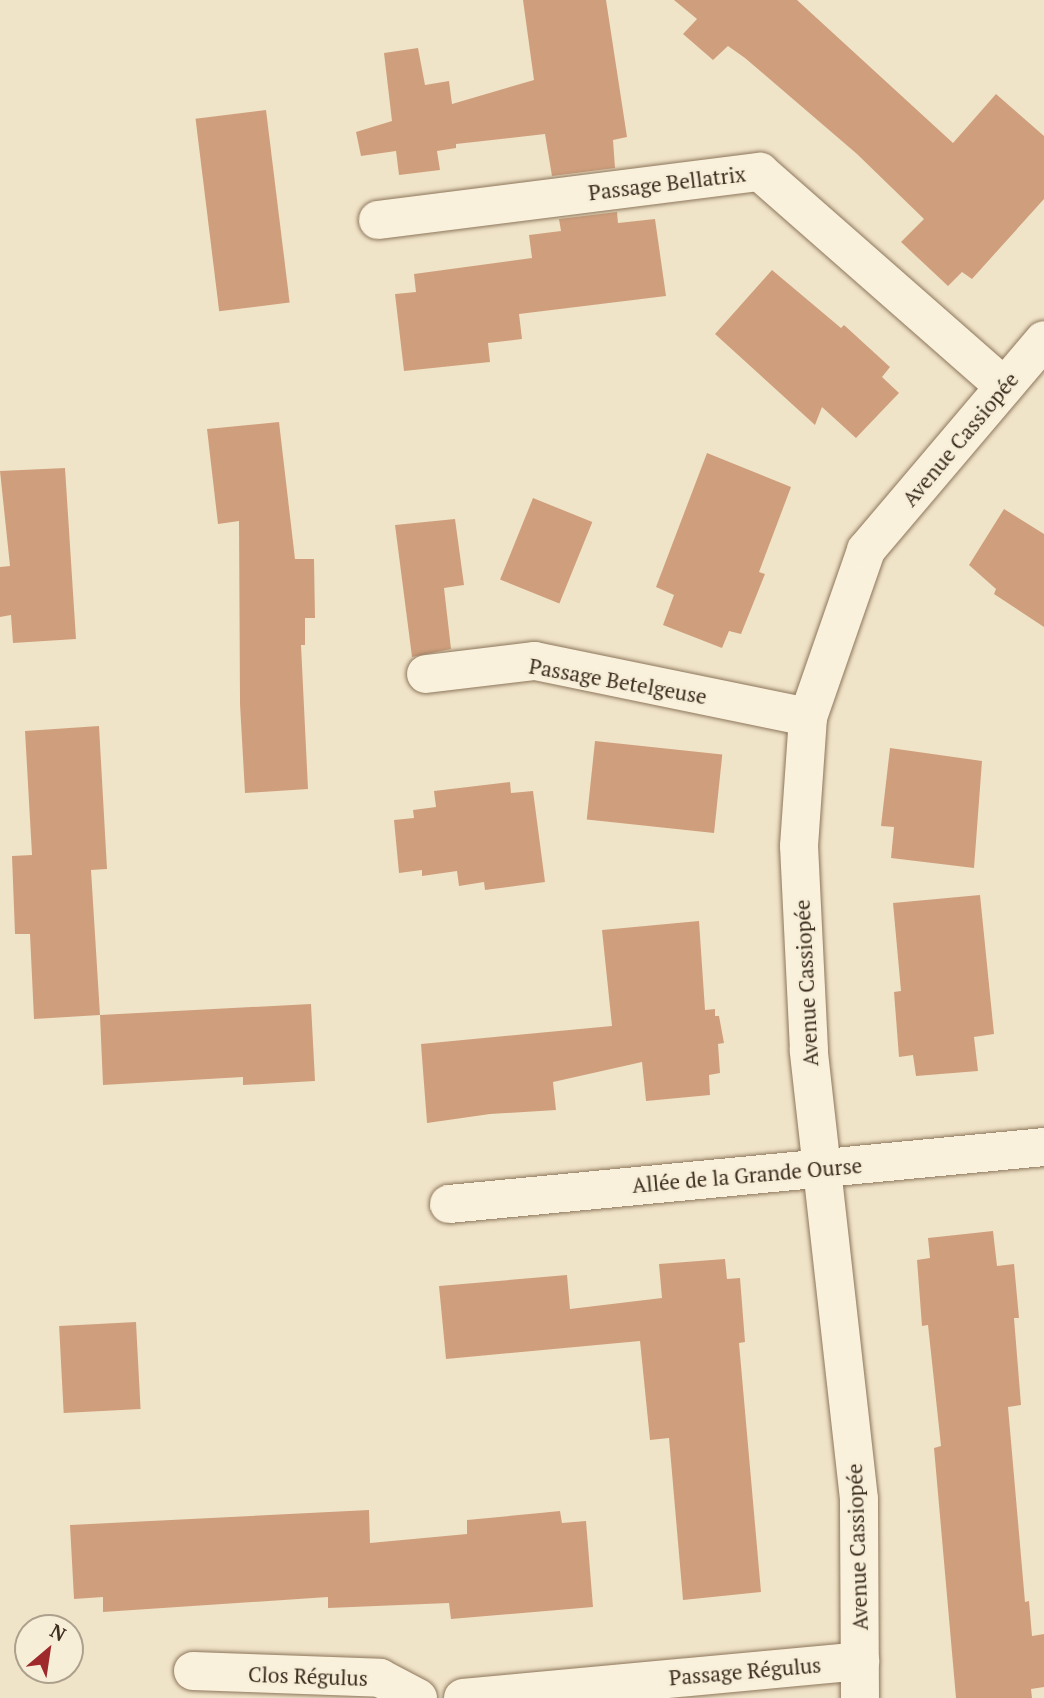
<!DOCTYPE html>
<meta charset="utf-8">
<style>
body{margin:0}
#map{position:relative;width:1044px;height:1698px;overflow:hidden;background:#f0e4c8;font-family:"PT Serif",serif}
div>[style]{position:absolute}
.building>*{inset:0;background:#cf9f7d;transform-origin:0 0}
.roads{filter:drop-shadow(0 0 2px #8d765c) drop-shadow(0 0 2px #8d765c)}
.minor>*{height:38px;margin:-19px;padding:0 19px;transform-origin:19px;border-radius:19px;background:#faf1dc}
span{translate:-50% -50%;white-space:nowrap;text-align:center;line-height:1.15;-webkit-text-stroke:5px #f7eed8;paint-order:stroke}
.street-label{font-size:21px;color:#3d2e20}
.north{position:absolute;left:14px;top:1614px;width:70px;height:70px;box-sizing:border-box;background:#f7eed8;border:2px solid #ada18e;border-radius:50%;rotate:29deg;font-size:19px;font-weight:700;line-height:28px;text-align:center;color:#3d2e20}
.north::after{content:'';display:block;margin:auto;width:24px;height:32px;background:#9e2a2b;clip-path:polygon(50% 0,100% 100%,50% 72%,0 100%)}
</style>
<div id="map">
<div class="building">
<i style="clip-path:polygon(523px 0,606px 0,627px 137px,613px 140px,615px 168px,552px 176px,545px 134px,456px 144px,456px 148px,437px 151px,440px 170px,399px 175px,396px 151px,361px 156px,356px 132px,392px 121px,384px 53px,418px 48px,425px 85px,449px 81px,452px 104px,534px 80px)"></i>
<i style="clip-path:polygon(674px 0,797px 0,953px 143px,996px 94px,1044px 136px,1044px 199px,972px 279px,962px 272px,948px 286px,901px 242px,924px 219px,857px 154px,745px 58px,728px 46px,713px 60px,683px 34px,697px 19px)"></i>
<i style="left:266px;top:110px;width:194px;height:71px;rotate:83deg"></i>
<i style="clip-path:polygon(617px 212px,618px 223px,655px 219px,666px 296px,519px 314px,522px 339px,488px 343px,490px 362px,404px 371px,395px 294px,416px 292px,414px 274px,532px 258px,529px 235px,561px 231px,559px 219px)"></i>
<i style="clip-path:polygon(772px 270px,841px 328px,844px 325px,890px 367px,882px 377px,899px 393px,856px 438px,822px 407px,815px 425px,715px 334px)"></i>
<i style="clip-path:polygon(279px 422px,295px 559px,314px 559px,315px 618px,305px 618px,305px 645px,301px 645px,308px 789px,245px 793px,240px 704px,239px 521px,218px 524px,207px 429px)"></i>
<i style="clip-path:polygon(707px 453px,791px 487px,759px 572px,765px 574px,741px 634px,729px 631px,722px 648px,663px 625px,674px 595px,656px 587px)"></i>
<i style="clip-path:polygon(65px 468px,76px 639px,13px 643px,11px 615px,0 617px,0 567px,10px 566px,0 471px)"></i>
<i style="left:533px;top:498px;width:64px;height:88px;rotate:22deg"></i>
<i style="clip-path:polygon(1004px 509px,1044px 534px,1044px 627px,994px 594px,996px 589px,969px 565px)"></i>
<i style="clip-path:polygon(455px 519px,464px 585px,444px 588px,451px 649px,412px 657px,395px 525px)"></i>
<i style="clip-path:polygon(99px 726px,107px 869px,91px 870px,100px 1015px,311px 1004px,315px 1081px,243px 1085px,243px 1077px,103px 1085px,100px 1015px,34px 1019px,30px 934px,15px 934px,12px 856px,32px 855px,25px 731px)"></i>
<i style="left:595px;top:741px;width:128px;height:79px;rotate:6deg"></i>
<i style="clip-path:polygon(890px 748px,982px 761px,974px 868px,891px 858px,894px 827px,881px 826px)"></i>
<i style="clip-path:polygon(510px 782px,511px 793px,533px 791px,545px 882px,485px 890px,484px 882px,459px 886px,457px 871px,422px 876px,422px 870px,399px 873px,394px 820px,414px 818px,413px 810px,436px 807px,434px 791px)"></i>
<i style="clip-path:polygon(980px 895px,994px 1034px,974px 1037px,978px 1071px,916px 1076px,913px 1055px,899px 1057px,894px 992px,901px 991px,893px 903px)"></i>
<i style="clip-path:polygon(699px 921px,705px 1010px,715px 1009px,715px 1016px,719px 1016px,724px 1043px,718px 1044px,720px 1073px,709px 1075px,710px 1095px,646px 1101px,642px 1062px,553px 1082px,556px 1110px,490px 1114px,427px 1123px,421px 1044px,612px 1026px,602px 930px)"></i>
<i style="clip-path:polygon(993px 1231px,997px 1266px,1014px 1264px,1019px 1318px,1014px 1318px,1021px 1405px,1008px 1407px,1025px 1602px,1029px 1601px,1032px 1636px,1044px 1634px,1044px 1687px,1031px 1689px,1032px 1698px,956px 1698px,934px 1448px,941px 1446px,928px 1325px,922px 1326px,917px 1260px,930px 1258px,928px 1238px)"></i>
<i style="clip-path:polygon(725px 1259px,727px 1279px,740px 1278px,745px 1342px,739px 1343px,761px 1592px,683px 1600px,669px 1438px,650px 1440px,640px 1341px,446px 1359px,439px 1286px,567px 1275px,570px 1309px,662px 1298px,659px 1264px)"></i>
<i style="left:136px;top:1322px;width:87px;height:77px;rotate:87deg"></i>
<i style="clip-path:polygon(369px 1510px,370px 1543px,467px 1534px,467px 1520px,540px 1513px,560px 1511px,562px 1523px,586px 1521px,593px 1607px,451px 1619px,449px 1603px,328px 1608px,328px 1597px,103px 1612px,103px 1597px,74px 1599px,70px 1525px)"></i>
</div>
<div class="roads">
<div class="minor">
<i style="left:378px;top:220px;width:385px;rotate:-7.2deg"></i>
<i style="left:760px;top:172px;width:325px;rotate:41.3deg"></i>
<i style="left:426px;top:674px;width:110px;rotate:-6.8deg"></i>
<i style="left:535px;top:661px;width:279px;rotate:11.6deg"></i>
<i style="left:449px;top:1204px;width:598px;rotate:-5.47deg"></i>
<i style="left:193px;top:1671px;width:187px;rotate:2.1deg"></i>
<i style="left:380px;top:1678px;width:43px;rotate:27.8deg"></i>
<i style="left:463px;top:1698px;width:399px;rotate:-5.3deg"></i>
<i style="left:860px;top:1698px;width:199px;rotate:-90.3deg"></i>
<i style="left:859px;top:1499px;width:452px;rotate:-96.4deg"></i>
<i style="left:809px;top:1050px;width:204px;rotate:-92.8deg"></i>
<i style="left:799px;top:846px;width:129px;rotate:-86deg"></i>
<i style="left:808px;top:717px;width:177px;rotate:-70.8deg"></i>
<i style="left:866px;top:550px;width:275px;rotate:-49.7deg"></i>
</div>
</div>
<div class="street-label">
<span style="left:667px;top:183px;rotate:-7deg">Passage Bellatrix</span>
<span style="left:960px;top:439px;rotate:-50deg">Avenue Cassiopée</span>
<span style="left:618px;top:681px;rotate:10deg">Passage Betelgeuse</span>
<span style="left:806px;top:983px;rotate:-93deg">Avenue Cassiopée</span>
<span style="left:747px;top:1175px;rotate:-5deg">Allée de la Grande Ourse</span>
<span style="left:857px;top:1547px;rotate:-92deg">Avenue Cassiopée</span>
<span style="left:745px;top:1671px;rotate:-5deg">Passage Régulus</span>
<span style="left:308px;top:1676px;rotate:2deg">Clos Régulus</span>
</div>
<div class="north">N</div>
</div>
